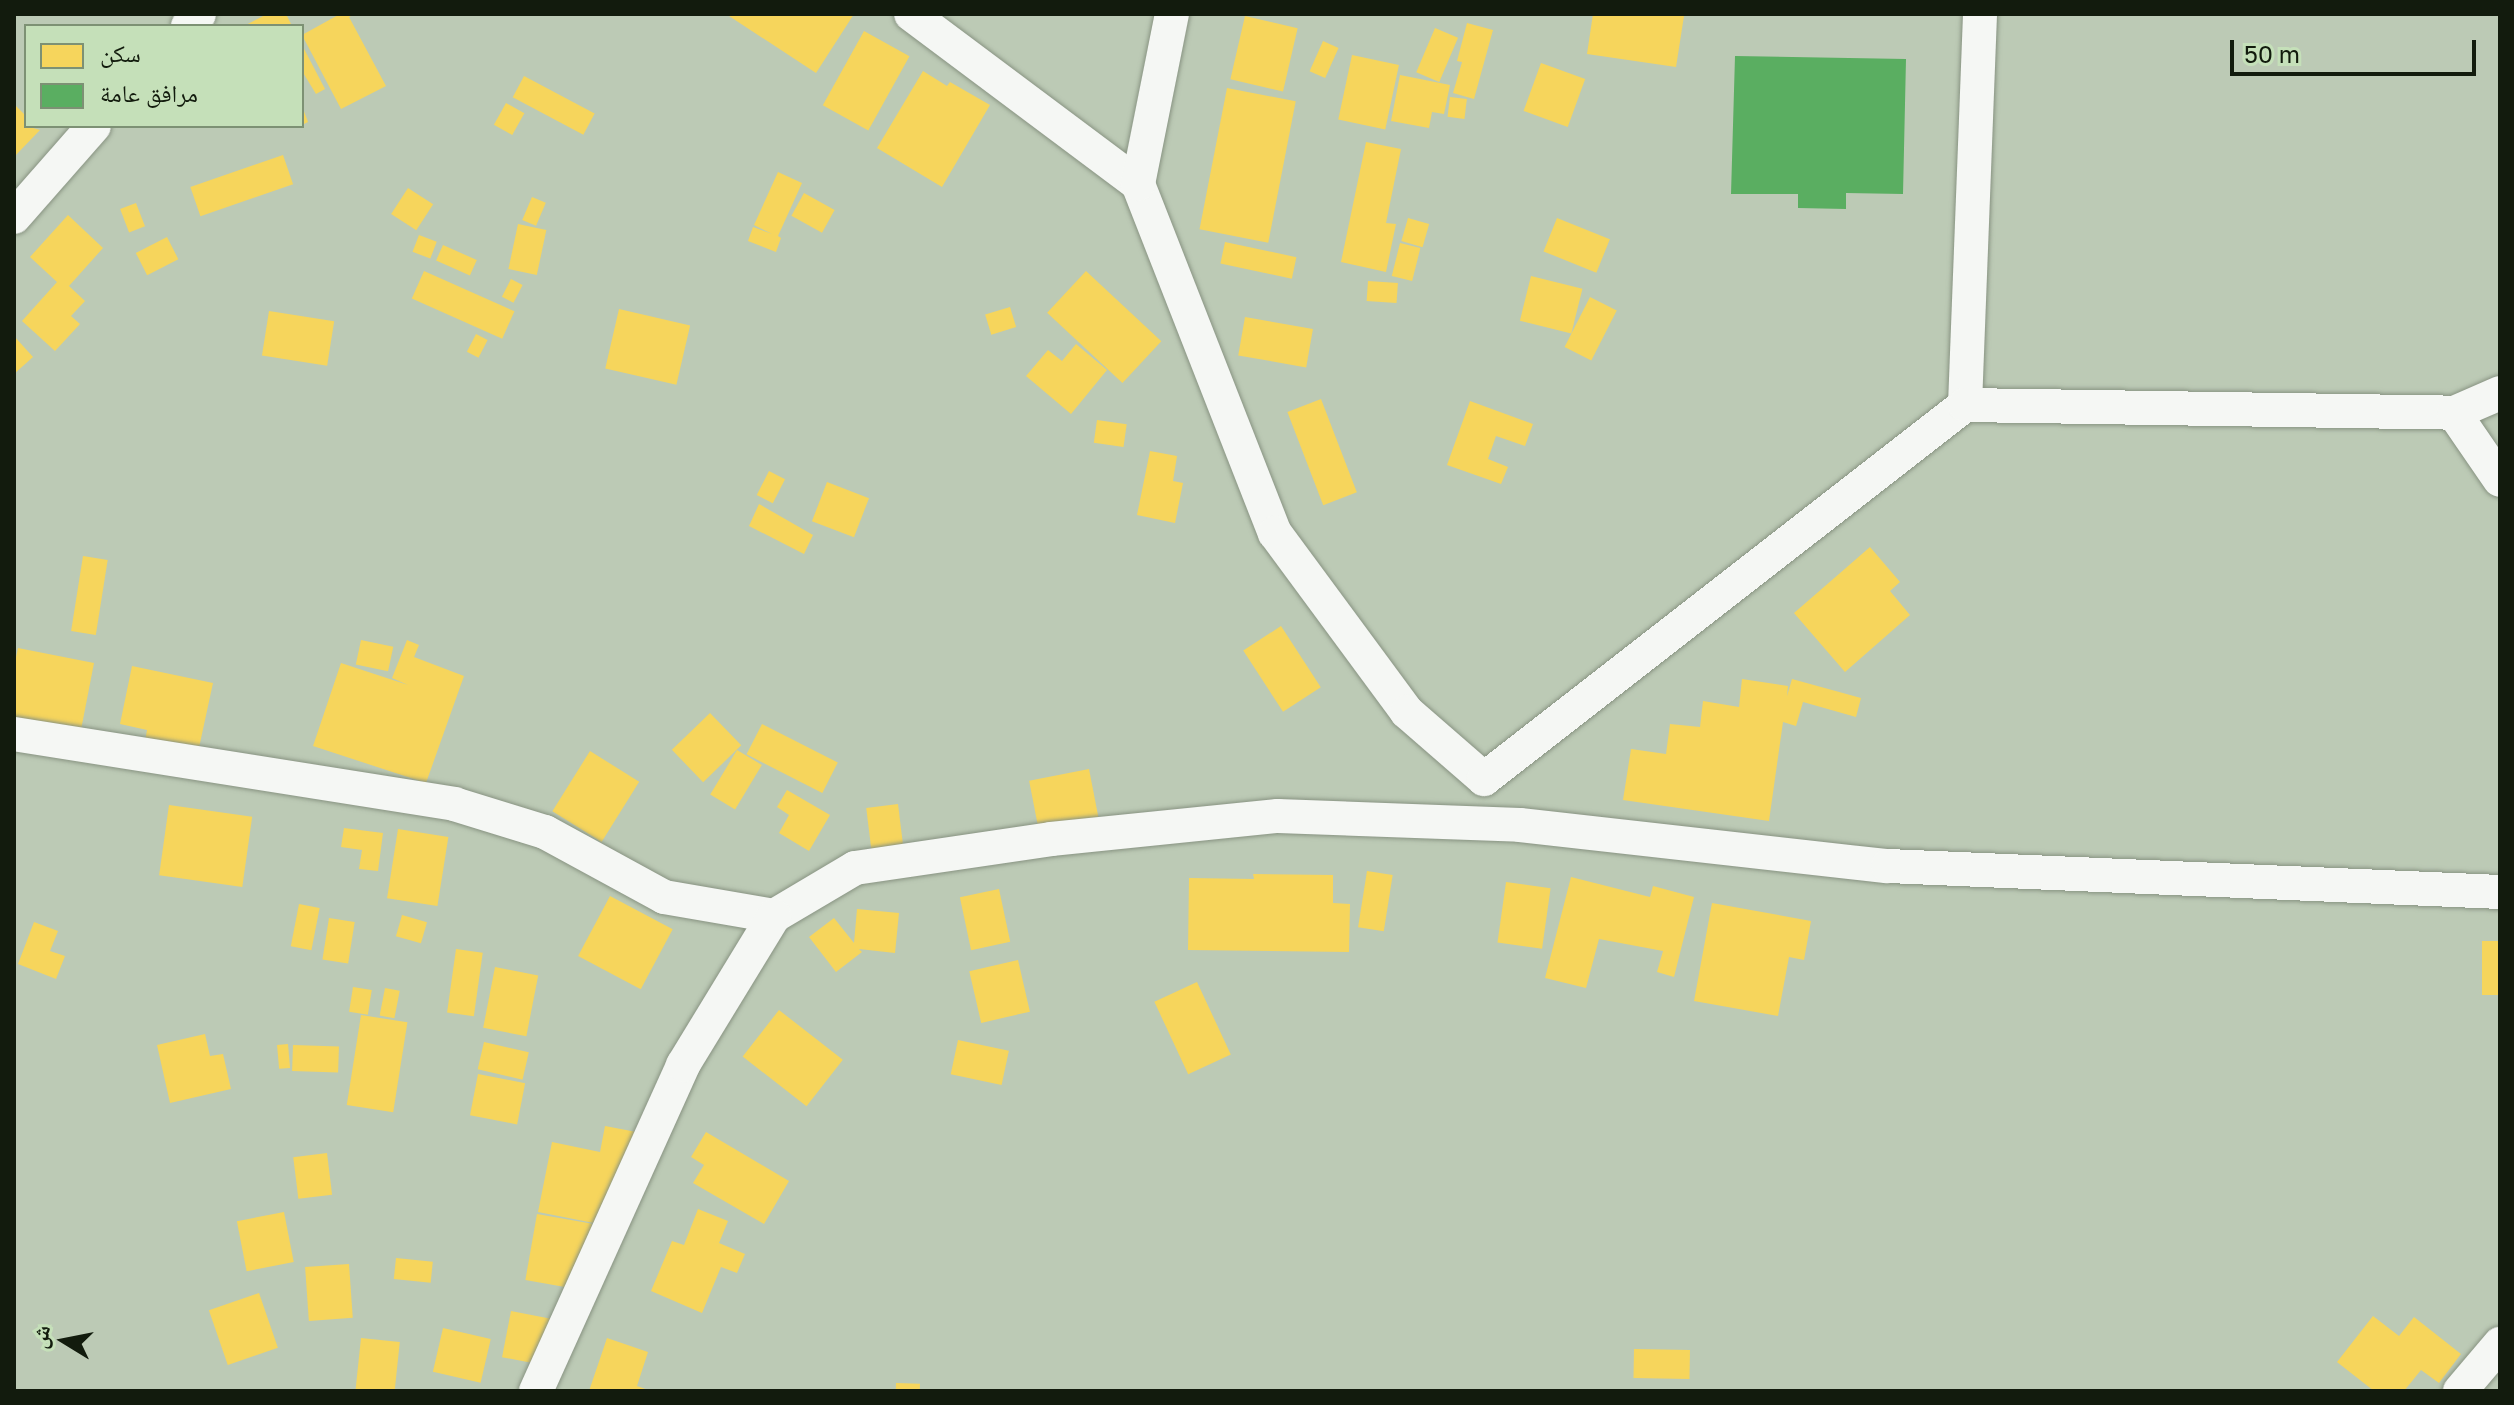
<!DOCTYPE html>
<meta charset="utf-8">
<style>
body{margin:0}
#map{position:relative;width:2514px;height:1405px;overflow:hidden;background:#bccab5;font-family:"Golos Text","Noto Naskh Arabic",sans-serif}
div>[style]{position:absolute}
.homes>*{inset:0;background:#f6d55c;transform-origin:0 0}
.public>*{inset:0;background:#5aae61}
.roads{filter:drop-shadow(0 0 2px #889382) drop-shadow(0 0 2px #889382)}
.minor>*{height:34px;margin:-17px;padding:0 17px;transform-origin:17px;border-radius:17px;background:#f5f7f4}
span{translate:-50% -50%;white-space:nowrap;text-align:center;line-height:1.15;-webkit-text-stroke:8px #c5e0b9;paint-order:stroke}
.frame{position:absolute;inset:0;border:16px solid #121b0d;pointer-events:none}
.legend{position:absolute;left:24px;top:24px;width:280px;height:104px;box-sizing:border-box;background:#c5e0b9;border:2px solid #7d9174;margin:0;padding:10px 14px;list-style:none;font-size:24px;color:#121b0d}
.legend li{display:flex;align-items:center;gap:16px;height:40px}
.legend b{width:40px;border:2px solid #7d9174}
.north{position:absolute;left:24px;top:1301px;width:80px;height:80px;-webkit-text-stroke:6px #c5e0b9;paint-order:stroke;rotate:280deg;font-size:22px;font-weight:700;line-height:32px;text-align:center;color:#121b0d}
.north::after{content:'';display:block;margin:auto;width:28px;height:36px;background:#121b0d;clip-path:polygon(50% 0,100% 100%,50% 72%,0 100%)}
.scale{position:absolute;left:2230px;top:40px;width:246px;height:36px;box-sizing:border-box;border:4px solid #121b0d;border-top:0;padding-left:10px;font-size:24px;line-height:28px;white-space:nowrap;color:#121b0d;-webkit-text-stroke:6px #c5e0b9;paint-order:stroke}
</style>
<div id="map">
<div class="homes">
<i style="clip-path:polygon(267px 14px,286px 14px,292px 26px,244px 26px)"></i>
<i style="clip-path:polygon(340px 14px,355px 14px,349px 17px,386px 86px,341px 109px,302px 35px)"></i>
<i style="clip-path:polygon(726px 14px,854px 14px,816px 73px)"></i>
<i style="clip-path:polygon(1593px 14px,1684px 16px,1676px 67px,1587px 54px)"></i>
<i style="left:1245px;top:16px;width:54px;height:65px;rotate:13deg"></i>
<i style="clip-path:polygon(1467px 23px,1493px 30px,1474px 99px,1453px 93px,1462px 62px,1457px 61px)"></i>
<i style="left:1435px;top:28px;width:25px;height:48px;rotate:23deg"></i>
<i style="left:864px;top:31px;width:52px;height:85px;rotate:29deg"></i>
<i style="left:1323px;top:41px;width:17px;height:33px;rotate:24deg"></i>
<i style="clip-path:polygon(302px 45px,325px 89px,316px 94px,302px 71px)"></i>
<i style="left:1352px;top:55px;width:48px;height:66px;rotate:12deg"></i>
<i style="left:1541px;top:63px;width:47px;height:51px;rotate:20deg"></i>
<i style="clip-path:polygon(923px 71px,947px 86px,950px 82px,990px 105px,942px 187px,877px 148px)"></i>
<i style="clip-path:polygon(1400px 75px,1450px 85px,1444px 114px,1432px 112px,1429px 128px,1391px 121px)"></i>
<i style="left:524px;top:76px;width:80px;height:24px;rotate:28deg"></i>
<i style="left:1227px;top:88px;width:70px;height:144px;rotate:11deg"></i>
<i style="left:1450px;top:97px;width:17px;height:20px;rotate:7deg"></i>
<i style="left:506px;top:103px;width:21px;height:25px;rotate:29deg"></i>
<i style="clip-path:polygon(14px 104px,26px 116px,26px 126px,40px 130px,14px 157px)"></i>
<i style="clip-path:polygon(302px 106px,308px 122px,302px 125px)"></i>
<i style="clip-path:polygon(1366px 142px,1401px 149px,1386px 223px,1396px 224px,1386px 272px,1341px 262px)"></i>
<i style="left:283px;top:155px;width:31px;height:98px;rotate:71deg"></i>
<i style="clip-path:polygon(778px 172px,802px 183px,778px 236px,781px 238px,776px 252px,748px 241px,753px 227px,772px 234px,754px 225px)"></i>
<i style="left:408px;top:188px;width:30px;height:31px;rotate:33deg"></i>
<i style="left:804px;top:193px;width:35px;height:26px;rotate:29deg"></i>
<i style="left:532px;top:197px;width:15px;height:25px;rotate:23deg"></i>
<i style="left:136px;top:203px;width:25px;height:17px;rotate:69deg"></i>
<i style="clip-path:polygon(68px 215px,103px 248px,69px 286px,85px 301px,71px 316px,80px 324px,55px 351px,22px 321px,57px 282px,30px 257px)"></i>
<i style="left:1408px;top:218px;width:22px;height:24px;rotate:16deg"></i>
<i style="left:1557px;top:218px;width:57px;height:36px;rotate:22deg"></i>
<i style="left:518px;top:224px;width:29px;height:46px;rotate:12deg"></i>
<i style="left:419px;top:235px;width:19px;height:18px;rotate:21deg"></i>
<i style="left:167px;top:237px;width:25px;height:35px;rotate:63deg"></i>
<i style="left:1225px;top:242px;width:73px;height:22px;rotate:12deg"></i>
<i style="left:1400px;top:243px;width:21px;height:34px;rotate:14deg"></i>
<i style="left:443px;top:245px;width:37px;height:17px;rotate:24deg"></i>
<i style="left:424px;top:271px;width:99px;height:30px;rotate:24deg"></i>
<i style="left:1086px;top:271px;width:103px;height:57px;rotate:43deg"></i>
<i style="left:1531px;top:276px;width:53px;height:46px;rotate:14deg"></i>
<i style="left:511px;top:279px;width:13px;height:20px;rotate:27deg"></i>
<i style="left:1368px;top:281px;width:30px;height:20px;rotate:4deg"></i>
<i style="left:1590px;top:297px;width:30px;height:56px;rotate:27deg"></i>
<i style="left:1010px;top:307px;width:21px;height:26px;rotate:73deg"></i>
<i style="left:619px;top:309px;width:73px;height:61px;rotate:13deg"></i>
<i style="left:269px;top:311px;width:66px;height:45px;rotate:9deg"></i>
<i style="left:1245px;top:317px;width:69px;height:39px;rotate:10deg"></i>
<i style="left:476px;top:334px;width:13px;height:20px;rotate:27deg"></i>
<i style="clip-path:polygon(14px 336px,33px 357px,14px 374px)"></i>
<i style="clip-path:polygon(1076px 344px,1107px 370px,1071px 414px,1026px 376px,1048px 350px,1062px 361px)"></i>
<i style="left:1321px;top:399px;width:100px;height:36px;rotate:69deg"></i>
<i style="clip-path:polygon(1470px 401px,1533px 424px,1525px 446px,1496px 436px,1488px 459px,1508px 467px,1501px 484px,1447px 465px)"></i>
<i style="left:1097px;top:420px;width:30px;height:23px;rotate:8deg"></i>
<i style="clip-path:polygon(1150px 451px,1177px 456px,1173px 481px,1183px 483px,1175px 523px,1137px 515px)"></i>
<i style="left:769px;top:471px;width:18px;height:27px;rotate:27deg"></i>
<i style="left:827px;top:482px;width:45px;height:42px;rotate:21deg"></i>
<i style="clip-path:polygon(759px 504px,813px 535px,804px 554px,749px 526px)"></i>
<i style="clip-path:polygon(1870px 547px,1900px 582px,1890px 591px,1910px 615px,1845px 672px,1794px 613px)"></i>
<i style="left:83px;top:556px;width:25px;height:76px;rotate:9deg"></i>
<i style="left:1281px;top:626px;width:73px;height:45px;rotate:57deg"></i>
<i style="left:361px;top:640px;width:33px;height:25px;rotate:12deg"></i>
<i style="clip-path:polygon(407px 640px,419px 645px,414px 657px,464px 676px,426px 783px,313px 746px,341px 663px,408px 685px,392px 678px)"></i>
<i style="clip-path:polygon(18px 648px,94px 663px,80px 735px,14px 722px,14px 667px)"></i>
<i style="clip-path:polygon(132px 666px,213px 683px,197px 757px,144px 747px,147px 730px,120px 724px)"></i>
<i style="clip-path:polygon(1742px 679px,1788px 686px,1787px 696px,1792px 679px,1861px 698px,1856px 717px,1803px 702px,1796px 726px,1783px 722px,1769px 821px,1623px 800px,1631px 749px,1666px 754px,1670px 724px,1700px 727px,1703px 701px,1739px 707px)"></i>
<i style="left:710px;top:713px;width:45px;height:53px;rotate:46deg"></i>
<i style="left:762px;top:724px;width:85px;height:34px;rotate:27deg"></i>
<i style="left:737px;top:750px;width:29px;height:52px;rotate:31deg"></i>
<i style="left:590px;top:751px;width:58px;height:71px;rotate:32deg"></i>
<i style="left:1089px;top:769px;width:76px;height:61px;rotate:79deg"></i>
<i style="clip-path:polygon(787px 790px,830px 815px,809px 851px,779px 833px,789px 815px,777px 807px)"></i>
<i style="left:898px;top:804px;width:65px;height:32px;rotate:83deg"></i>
<i style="left:169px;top:805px;width:84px;height:71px;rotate:8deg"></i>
<i style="clip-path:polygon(344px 828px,383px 833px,378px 871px,359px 869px,362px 850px,341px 847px)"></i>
<i style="left:398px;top:829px;width:51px;height:70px;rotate:9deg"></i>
<i style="left:1367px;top:871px;width:26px;height:57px;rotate:9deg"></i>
<i style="clip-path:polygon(1253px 874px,1333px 875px,1333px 903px,1350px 904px,1349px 952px,1188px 950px,1189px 878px,1254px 879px)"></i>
<i style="clip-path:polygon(1571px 877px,1650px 897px,1653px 886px,1694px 897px,1674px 977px,1657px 972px,1663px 951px,1599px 939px,1586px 988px,1545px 978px)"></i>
<i style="left:1506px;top:882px;width:45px;height:61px;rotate:8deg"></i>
<i style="left:999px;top:889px;width:54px;height:40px;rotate:78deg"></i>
<i style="left:610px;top:896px;width:71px;height:68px;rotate:28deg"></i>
<i style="clip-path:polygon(1712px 903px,1811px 921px,1804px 960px,1789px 957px,1778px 1016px,1694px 1001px)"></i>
<i style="left:299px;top:904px;width:21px;height:43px;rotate:11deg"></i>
<i style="clip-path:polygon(857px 909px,899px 913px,895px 953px,859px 949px,862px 952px,836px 972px,809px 937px,834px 918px,854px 943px)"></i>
<i style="left:402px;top:915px;width:26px;height:22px;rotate:16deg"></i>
<i style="left:329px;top:918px;width:26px;height:42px;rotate:9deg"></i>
<i style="clip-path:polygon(34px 922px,58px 931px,50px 951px,65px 956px,56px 979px,18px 964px)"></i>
<i style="left:2482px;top:941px;width:18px;height:54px"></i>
<i style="left:456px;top:949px;width:27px;height:64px;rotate:8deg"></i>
<i style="left:1018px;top:960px;width:53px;height:50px;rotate:77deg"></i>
<i style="left:495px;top:967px;width:44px;height:62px;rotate:11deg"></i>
<i style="left:1197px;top:982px;width:80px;height:47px;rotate:65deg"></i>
<i style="left:353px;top:987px;width:19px;height:25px;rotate:9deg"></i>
<i style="left:385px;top:988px;width:15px;height:28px;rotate:11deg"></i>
<i style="left:779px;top:1010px;width:81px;height:59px;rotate:38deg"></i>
<i style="left:361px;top:1015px;width:47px;height:91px;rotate:9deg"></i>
<i style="clip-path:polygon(205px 1034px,210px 1056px,223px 1054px,231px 1089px,170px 1103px,157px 1045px)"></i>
<i style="left:958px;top:1040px;width:52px;height:35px;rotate:12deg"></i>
<i style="left:484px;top:1042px;width:46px;height:28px;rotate:13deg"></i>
<i style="left:288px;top:1044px;width:24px;height:11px;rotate:85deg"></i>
<i style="left:293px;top:1045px;width:46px;height:26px;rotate:2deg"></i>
<i style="left:478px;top:1074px;width:48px;height:42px;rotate:11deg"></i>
<i style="clip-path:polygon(605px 1126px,647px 1134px,599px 1224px,538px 1212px,552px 1142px,600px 1152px)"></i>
<i style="clip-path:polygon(706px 1132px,789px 1181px,764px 1224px,693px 1183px,704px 1165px,691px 1157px)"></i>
<i style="left:327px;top:1153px;width:42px;height:34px;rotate:83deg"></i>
<i style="clip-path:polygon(698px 1209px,728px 1221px,719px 1243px,745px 1254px,737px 1273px,721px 1267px,702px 1313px,651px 1291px,672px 1241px,684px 1245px)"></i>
<i style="left:284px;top:1212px;width:51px;height:48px;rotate:79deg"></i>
<i style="left:537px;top:1214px;width:56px;height:67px;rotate:10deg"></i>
<i style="left:396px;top:1258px;width:37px;height:21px;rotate:6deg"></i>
<i style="left:349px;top:1264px;width:54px;height:44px;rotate:86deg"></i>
<i style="left:259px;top:1293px;width:58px;height:53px;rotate:71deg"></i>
<i style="left:511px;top:1311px;width:51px;height:47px;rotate:11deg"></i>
<i style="clip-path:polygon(2373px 1316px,2399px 1336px,2414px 1317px,2461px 1354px,2439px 1383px,2421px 1370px,2404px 1391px,2374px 1391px,2337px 1362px)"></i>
<i style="left:443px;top:1328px;width:49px;height:45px;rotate:13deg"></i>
<i style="left:361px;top:1338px;width:39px;height:53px;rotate:6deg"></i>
<i style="clip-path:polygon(607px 1338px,648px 1352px,637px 1386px,651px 1391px,589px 1391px)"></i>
<i style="left:1634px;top:1349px;width:56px;height:29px;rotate:1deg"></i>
<i style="left:896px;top:1383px;width:24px;height:8px;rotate:2deg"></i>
</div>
<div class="public">
<i style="clip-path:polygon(1735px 56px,1906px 59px,1903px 194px,1846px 193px,1846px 209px,1798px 208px,1798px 194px,1731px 194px)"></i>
</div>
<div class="roads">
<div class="minor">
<i style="left:911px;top:14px;width:284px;rotate:36.8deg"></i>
<i style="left:1138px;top:184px;width:375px;rotate:68.6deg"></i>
<i style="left:1275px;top:533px;width:222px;rotate:53.6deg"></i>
<i style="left:1407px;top:712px;width:102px;rotate:41deg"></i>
<i style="left:1484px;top:779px;width:609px;rotate:-37.87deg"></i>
<i style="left:1965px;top:405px;width:391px;rotate:-87.8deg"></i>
<i style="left:188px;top:26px;width:16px;rotate:-47deg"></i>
<i style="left:1138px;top:184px;width:173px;rotate:-78.7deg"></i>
<i style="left:14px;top:217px;width:121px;rotate:-48.7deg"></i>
<i style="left:1965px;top:405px;width:489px;rotate:0.9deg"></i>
<i style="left:2454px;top:413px;width:81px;rotate:55.5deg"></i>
<i style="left:2454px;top:413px;width:50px;rotate:-23.5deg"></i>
<i style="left:14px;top:734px;width:446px;rotate:9deg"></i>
<i style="left:454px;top:804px;width:95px;rotate:17.1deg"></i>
<i style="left:545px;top:832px;width:136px;rotate:28.6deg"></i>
<i style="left:664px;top:897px;width:112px;rotate:9.8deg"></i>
<i style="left:774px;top:916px;width:94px;rotate:-30.7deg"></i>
<i style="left:855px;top:868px;width:198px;rotate:-8.4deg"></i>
<i style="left:1051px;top:839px;width:228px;rotate:-5.8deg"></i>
<i style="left:1278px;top:816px;width:242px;rotate:2.1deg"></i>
<i style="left:1520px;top:825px;width:370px;rotate:6.4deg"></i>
<i style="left:1888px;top:866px;width:613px;rotate:2.43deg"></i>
<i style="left:536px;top:1391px;width:358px;rotate:-65.7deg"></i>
<i style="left:683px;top:1065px;width:175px;rotate:-58.6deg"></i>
<i style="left:2460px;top:1391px;width:62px;rotate:-49.6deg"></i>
</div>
</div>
<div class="frame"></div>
<ul class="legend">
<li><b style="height:22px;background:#f6d55c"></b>سكن</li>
<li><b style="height:22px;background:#5aae61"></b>مرافق عامة</li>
</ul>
<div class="north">ش</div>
<div class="scale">50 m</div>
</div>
